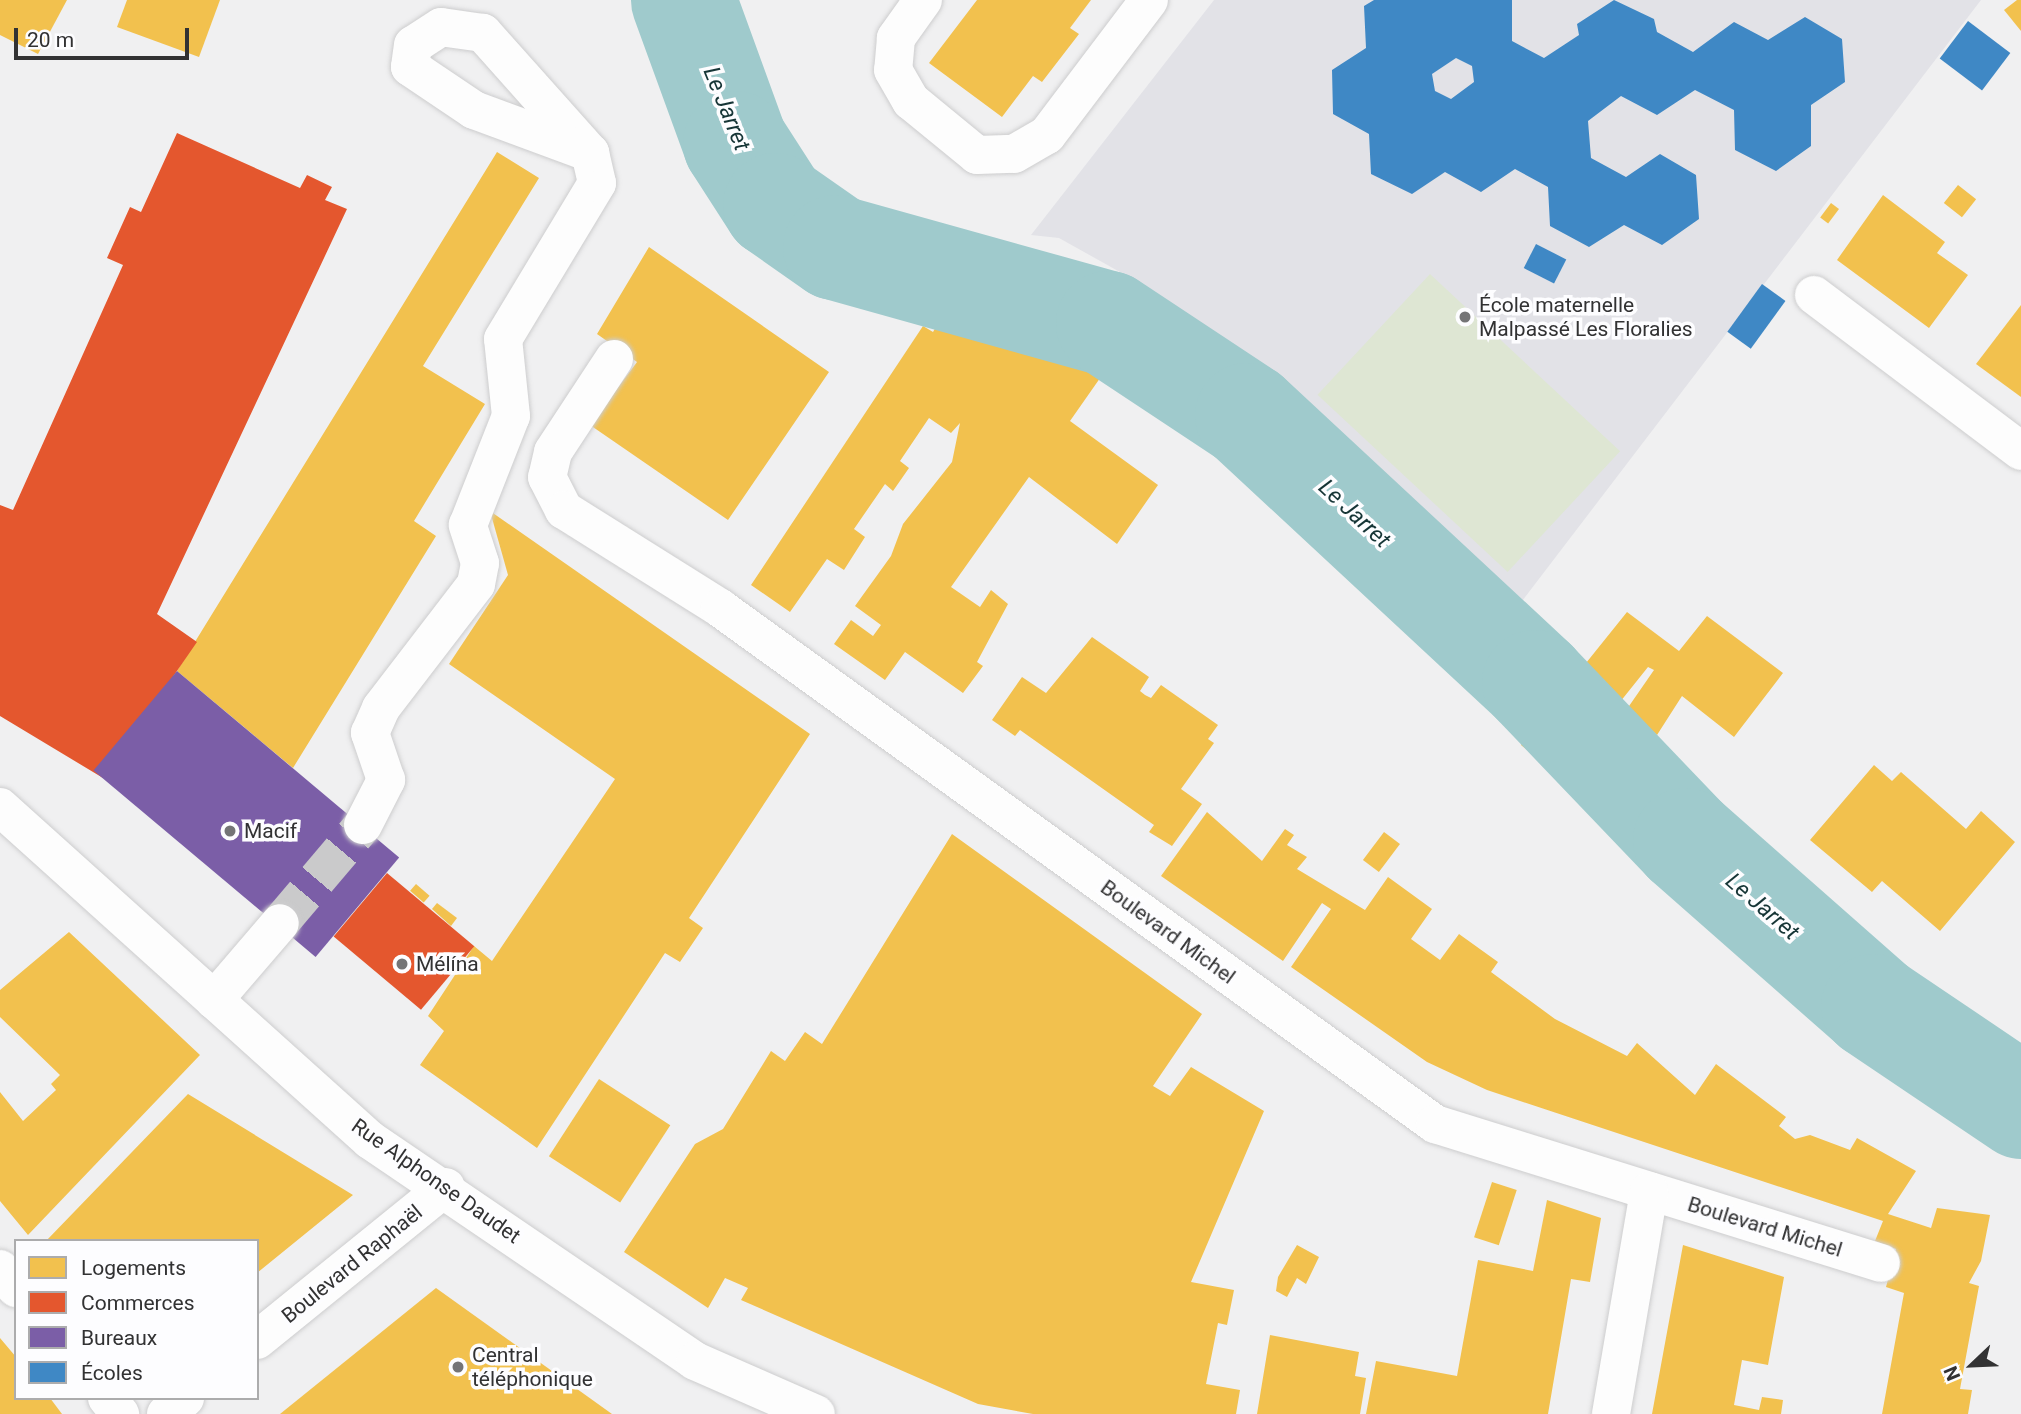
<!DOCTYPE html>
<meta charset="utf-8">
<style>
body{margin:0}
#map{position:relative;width:2021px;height:1414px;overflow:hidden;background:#f0f0f1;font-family:Roboto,sans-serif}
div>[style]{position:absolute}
.built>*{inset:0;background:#e2e2e7}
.green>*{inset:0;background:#dee6d3;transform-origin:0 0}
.homes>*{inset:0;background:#f2c14e;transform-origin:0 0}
.shops>*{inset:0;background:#e4572e;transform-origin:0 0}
.offices>*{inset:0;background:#7b5ea7;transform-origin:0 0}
.schools>*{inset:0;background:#3f88c5;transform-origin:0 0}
.river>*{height:105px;margin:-52.5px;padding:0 52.5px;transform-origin:52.5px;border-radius:52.5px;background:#9fcacc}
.minor-tunnel>*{height:38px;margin-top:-19px;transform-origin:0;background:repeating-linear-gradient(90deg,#cacacb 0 38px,transparent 0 57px)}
.roads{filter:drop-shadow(0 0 2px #cdcdce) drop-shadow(0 0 2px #cdcdce)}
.minor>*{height:38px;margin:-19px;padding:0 19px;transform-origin:19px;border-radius:19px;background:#fdfdfd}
.dots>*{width:19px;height:19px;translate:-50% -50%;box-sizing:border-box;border:4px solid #fdfdff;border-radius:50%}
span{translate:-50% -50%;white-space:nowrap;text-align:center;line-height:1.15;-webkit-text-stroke:7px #fdfdff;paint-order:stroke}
.poi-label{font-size:21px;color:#323233}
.left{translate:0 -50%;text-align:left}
.street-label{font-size:21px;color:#323233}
.water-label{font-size:23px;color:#163536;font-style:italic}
.legend{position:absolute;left:14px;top:1239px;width:245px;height:161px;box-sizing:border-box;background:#fdfdff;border:2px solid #acacad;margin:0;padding:9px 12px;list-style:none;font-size:21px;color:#323233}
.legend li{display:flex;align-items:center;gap:14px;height:35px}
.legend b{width:35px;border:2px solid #acacad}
.north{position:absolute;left:1937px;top:1330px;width:70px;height:70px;-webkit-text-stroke:5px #fdfdff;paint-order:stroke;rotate:247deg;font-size:19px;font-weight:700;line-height:28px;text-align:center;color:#323233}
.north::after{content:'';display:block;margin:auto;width:24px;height:32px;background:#323233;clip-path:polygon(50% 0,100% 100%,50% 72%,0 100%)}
.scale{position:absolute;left:14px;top:28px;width:175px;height:32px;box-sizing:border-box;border:4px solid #323233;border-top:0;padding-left:9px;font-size:21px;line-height:24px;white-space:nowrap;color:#323233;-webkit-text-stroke:5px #fdfdff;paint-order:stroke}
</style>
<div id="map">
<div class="built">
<i style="clip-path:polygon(1214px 0,1981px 0,1516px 609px,1232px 349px,1145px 286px,1059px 238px,1031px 235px)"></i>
</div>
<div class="green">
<i style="left:1430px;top:274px;width:260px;height:165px;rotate:43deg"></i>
</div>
<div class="homes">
<i style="clip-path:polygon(0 0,67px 0,38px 54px,0 35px)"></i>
<i style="clip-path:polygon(127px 0,220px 0,199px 57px,117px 27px)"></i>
<i style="clip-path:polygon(977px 0,1091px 0,1070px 28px,1079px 34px,1042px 82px,1033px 76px,1002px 117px,929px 63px)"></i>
<i style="clip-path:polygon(2017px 0,2021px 0,2021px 31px,2004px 10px)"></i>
<i style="clip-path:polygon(497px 152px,539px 178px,423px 366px,485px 404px,414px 521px,436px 536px,293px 768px,177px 671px)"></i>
<i style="left:1958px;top:185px;width:23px;height:23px;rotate:38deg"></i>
<i style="clip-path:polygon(1883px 195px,1945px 242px,1937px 253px,1968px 275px,1929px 328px,1837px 260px)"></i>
<i style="left:1831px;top:203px;width:10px;height:18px;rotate:37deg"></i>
<i style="clip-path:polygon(649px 247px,829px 372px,728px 520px,590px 425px,637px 362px,597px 334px)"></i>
<i style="clip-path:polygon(2021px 305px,2021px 397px,1976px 364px)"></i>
<i style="clip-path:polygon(947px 308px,1105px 371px,1070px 421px,1158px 485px,1117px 544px,1029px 477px,951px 587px,980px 607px,991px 590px,1008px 604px,977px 662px,983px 666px,963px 693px,905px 652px,885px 680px,834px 644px,851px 620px,873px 636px,881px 625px,855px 606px,891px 556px,903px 524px,952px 462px,960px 423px,951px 433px,929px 418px,900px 461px,909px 468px,893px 491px,885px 484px,854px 529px,865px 537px,844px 570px,827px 559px,790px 612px,751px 585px,923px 326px,933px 332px)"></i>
<i style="clip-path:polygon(490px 511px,810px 734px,689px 918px,703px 928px,680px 962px,665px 953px,537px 1148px,420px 1065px,444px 1031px,428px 1016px,474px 946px,492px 961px,615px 779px,449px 664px,508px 575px)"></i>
<i style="clip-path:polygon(1627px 612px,1679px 651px,1707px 616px,1783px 673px,1734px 737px,1682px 696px,1657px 735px,1627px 709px,1654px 670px,1648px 667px,1620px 702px,1582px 668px)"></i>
<i style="clip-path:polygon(1092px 637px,1149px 677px,1140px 691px,1145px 695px,1151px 698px,1161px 685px,1218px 725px,1208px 739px,1214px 743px,1181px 789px,1202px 804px,1172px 846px,1149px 832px,1154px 825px,1020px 730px,1015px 736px,992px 720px,1022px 677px,1046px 693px)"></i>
<i style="clip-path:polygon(1531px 731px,1548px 746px,1539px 759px,1521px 745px)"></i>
<i style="clip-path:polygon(1874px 765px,1892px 781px,1901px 772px,1966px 829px,1981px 811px,2015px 842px,1940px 931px,1882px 881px,1872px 892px,1810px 840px)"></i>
<i style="clip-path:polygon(1207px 812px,1262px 861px,1285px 829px,1294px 835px,1287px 845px,1307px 857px,1297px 869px,1365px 910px,1388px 877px,1432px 909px,1411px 939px,1440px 960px,1459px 934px,1498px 962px,1491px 972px,1555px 1019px,1627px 1056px,1637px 1043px,1695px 1095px,1716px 1064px,1786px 1117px,1779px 1126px,1795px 1139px,1810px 1135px,1850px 1150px,1857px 1138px,1916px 1171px,1888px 1214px,1931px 1228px,1937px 1208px,1990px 1215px,1981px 1261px,1969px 1283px,1979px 1286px,1960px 1389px,1972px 1390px,1968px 1414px,1882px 1414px,1904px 1293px,1886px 1287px,1896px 1249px,1875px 1241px,1883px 1221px,1487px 1090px,1427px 1062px,1291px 967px,1331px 909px,1322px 903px,1283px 961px,1161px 876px)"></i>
<i style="left:1384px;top:832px;width:20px;height:35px;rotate:37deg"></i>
<i style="clip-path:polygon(952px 834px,1202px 1014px,1153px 1086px,1170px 1096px,1191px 1067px,1264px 1111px,1191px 1282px,1234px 1290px,1227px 1325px,1218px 1323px,1206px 1384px,1240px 1390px,1236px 1414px,1033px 1414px,978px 1404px,741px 1300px,748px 1288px,725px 1278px,708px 1308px,624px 1252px,695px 1144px,723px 1129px,771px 1051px,785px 1061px,805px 1032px,822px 1044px)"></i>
<i style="left:416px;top:884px;width:18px;height:9px;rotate:41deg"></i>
<i style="clip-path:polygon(437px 903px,457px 918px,451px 926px,432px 909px)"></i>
<i style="clip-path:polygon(69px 932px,200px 1055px,28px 1235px,0 1201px,0 1092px,23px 1121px,56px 1090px,51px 1084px,60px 1075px,0 1017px,0 990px)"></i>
<i style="left:599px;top:1079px;width:85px;height:92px;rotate:33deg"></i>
<i style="clip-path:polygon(188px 1094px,353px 1195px,257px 1273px,257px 1241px,46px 1241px)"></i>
<i style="left:1492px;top:1182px;width:26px;height:58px;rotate:18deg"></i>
<i style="clip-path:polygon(1547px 1200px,1601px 1218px,1590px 1282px,1571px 1279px,1548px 1414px,1366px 1414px,1376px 1361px,1457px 1376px,1478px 1260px,1533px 1271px)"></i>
<i style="clip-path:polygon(1297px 1245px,1319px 1257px,1306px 1284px,1297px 1278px,1287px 1297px,1276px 1291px,1278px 1277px)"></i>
<i style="clip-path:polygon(1683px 1245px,1784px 1277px,1768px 1365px,1742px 1360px,1734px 1405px,1759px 1410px,1762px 1397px,1783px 1400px,1781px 1414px,1652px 1414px)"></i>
<i style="clip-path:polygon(436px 1288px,612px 1414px,280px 1414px)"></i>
<i style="clip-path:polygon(1270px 1335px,1359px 1352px,1355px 1376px,1366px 1378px,1360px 1414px,1257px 1414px)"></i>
<i style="clip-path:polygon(0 1338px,16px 1357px,16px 1398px,50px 1398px,62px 1414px,0 1414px)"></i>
</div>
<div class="shops">
<i style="clip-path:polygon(177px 133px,300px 188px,307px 175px,332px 187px,325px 200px,347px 209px,157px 614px,197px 642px,103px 778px,0 716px,0 505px,13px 510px,123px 265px,107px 258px,130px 207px,141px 212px)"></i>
<i style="left:387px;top:873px;width:114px;height:83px;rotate:40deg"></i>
</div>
<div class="offices">
<i style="left:177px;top:671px;width:290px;height:130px;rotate:40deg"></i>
</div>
<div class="schools">
<i style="clip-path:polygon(evenodd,1374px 0,1512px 0,1512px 41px,1544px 58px,1579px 35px,1577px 24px,1614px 0,1654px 19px,1657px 32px,1693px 52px,1734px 22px,1768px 40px,1805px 17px,1842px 39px,1845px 82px,1811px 105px,1811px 146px,1776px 171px,1735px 150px,1734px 110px,1695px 90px,1657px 115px,1621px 96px,1588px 121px,1591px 158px,1626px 177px,1660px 154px,1696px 175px,1699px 219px,1662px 245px,1624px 225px,1589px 247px,1550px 226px,1548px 187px,1515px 169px,1481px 192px,1445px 172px,1412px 194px,1371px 174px,1369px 134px,1333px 114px,1332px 70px,1366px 48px,1364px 6px,1374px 0,1456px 58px,1472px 66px,1474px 82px,1451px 99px,1435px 91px,1432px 74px,1456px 58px)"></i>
<i style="left:1968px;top:21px;width:53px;height:47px;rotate:37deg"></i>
<i style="left:1536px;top:244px;width:34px;height:27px;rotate:27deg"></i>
<i style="left:1762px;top:284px;width:29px;height:59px;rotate:36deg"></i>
</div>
<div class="river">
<i style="left:683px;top:0;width:152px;rotate:70deg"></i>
<i style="left:735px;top:143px;width:74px;rotate:57.2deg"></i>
<i style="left:775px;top:205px;width:73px;rotate:35deg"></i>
<i style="left:835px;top:247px;width:283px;rotate:15.6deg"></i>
<i style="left:1108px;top:323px;width:167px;rotate:33.5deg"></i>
<i style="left:1247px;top:415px;width:392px;rotate:42.9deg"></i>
<i style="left:1534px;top:682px;width:219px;rotate:46.3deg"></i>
<i style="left:1685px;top:840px;width:251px;rotate:41.4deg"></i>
<i style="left:1873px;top:1006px;width:179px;rotate:34deg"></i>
</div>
<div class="minor-tunnel">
<i style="left:280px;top:923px;width:128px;rotate:-49.7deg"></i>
</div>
<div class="roads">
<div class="minor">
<i style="left:923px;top:0;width:47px;rotate:125.4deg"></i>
<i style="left:896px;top:38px;width:32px;rotate:95deg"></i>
<i style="left:893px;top:70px;width:36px;rotate:60deg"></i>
<i style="left:911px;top:101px;width:85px;rotate:39.3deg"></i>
<i style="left:977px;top:155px;width:37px;rotate:-2deg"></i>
<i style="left:1014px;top:154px;width:38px;rotate:-30deg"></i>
<i style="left:1047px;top:135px;width:169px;rotate:-52.9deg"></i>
<i style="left:1814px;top:295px;width:259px;rotate:37deg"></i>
<i style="left:614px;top:359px;width:111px;rotate:123.3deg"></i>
<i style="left:553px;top:452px;width:26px;rotate:103deg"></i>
<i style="left:547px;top:477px;width:37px;rotate:63deg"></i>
<i style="left:564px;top:510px;width:184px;rotate:32.1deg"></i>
<i style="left:720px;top:608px;width:882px;rotate:35.82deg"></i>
<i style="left:1435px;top:1124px;width:467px;rotate:17.3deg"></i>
<i style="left:0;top:807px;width:498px;rotate:42deg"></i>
<i style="left:370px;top:1140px;width:393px;rotate:34.2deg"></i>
<i style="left:695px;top:1361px;width:132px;rotate:23.7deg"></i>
<i style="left:363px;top:825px;width:51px;rotate:-62.9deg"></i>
<i style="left:386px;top:780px;width:50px;rotate:-108.8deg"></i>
<i style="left:370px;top:733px;width:27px;rotate:-66deg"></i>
<i style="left:381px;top:708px;width:156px;rotate:-52.5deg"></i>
<i style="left:476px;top:584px;width:21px;rotate:-79deg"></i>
<i style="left:480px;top:563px;width:40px;rotate:-108deg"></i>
<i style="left:468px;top:525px;width:117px;rotate:-68.5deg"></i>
<i style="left:511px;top:416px;width:77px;rotate:-95.9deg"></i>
<i style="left:503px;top:339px;width:182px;rotate:-58.9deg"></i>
<i style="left:597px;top:183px;width:31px;rotate:-103deg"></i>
<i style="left:590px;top:153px;width:161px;rotate:-131.7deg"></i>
<i style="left:483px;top:33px;width:42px;rotate:-171.9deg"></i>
<i style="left:441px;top:27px;width:33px;rotate:147deg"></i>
<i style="left:413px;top:45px;width:22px;rotate:98deg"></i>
<i style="left:410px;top:67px;width:77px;rotate:33.9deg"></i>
<i style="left:474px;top:110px;width:124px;rotate:20.3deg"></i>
<i style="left:214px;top:1000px;width:101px;rotate:-49.4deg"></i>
<i style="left:0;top:1269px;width:25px;rotate:50deg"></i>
<i style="left:257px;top:1340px;width:243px;rotate:-39deg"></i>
<i style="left:107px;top:1398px;width:21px;rotate:51deg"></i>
<i style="left:166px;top:1414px;width:25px;rotate:-40deg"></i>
<i style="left:1611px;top:1414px;width:226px;rotate:-80.3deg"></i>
</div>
</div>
<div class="dots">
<i style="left:1465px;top:317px;background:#747476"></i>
<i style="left:230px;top:831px;background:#747476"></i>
<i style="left:402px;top:964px;background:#747476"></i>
<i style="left:458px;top:1367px;background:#747476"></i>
</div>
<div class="poi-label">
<span class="left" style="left:1479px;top:317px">École maternelle<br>Malpassé Les Floralies</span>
<span class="left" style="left:244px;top:831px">Macif</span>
<span class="left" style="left:416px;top:964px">Mélína</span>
<span class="left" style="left:472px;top:1367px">Central<br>téléphonique</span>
</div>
<div class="street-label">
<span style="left:1168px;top:932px;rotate:36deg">Boulevard Michel</span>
<span style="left:436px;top:1181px;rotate:35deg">Rue Alphonse Daudet</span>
<span style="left:1765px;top:1227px;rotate:17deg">Boulevard Michel</span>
<span style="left:352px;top:1264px;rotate:-39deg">Boulevard Raphaël</span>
</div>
<div class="water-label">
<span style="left:726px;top:109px;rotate:68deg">Le Jarret</span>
<span style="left:1354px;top:514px;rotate:43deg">Le Jarret</span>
<span style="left:1762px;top:907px;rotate:41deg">Le Jarret</span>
</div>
<ul class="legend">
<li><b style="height:19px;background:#f2c14e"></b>Logements</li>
<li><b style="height:19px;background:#e4572e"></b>Commerces</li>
<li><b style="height:19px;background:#7b5ea7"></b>Bureaux</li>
<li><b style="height:19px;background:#3f88c5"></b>Écoles</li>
</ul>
<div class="north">N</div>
<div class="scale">20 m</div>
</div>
